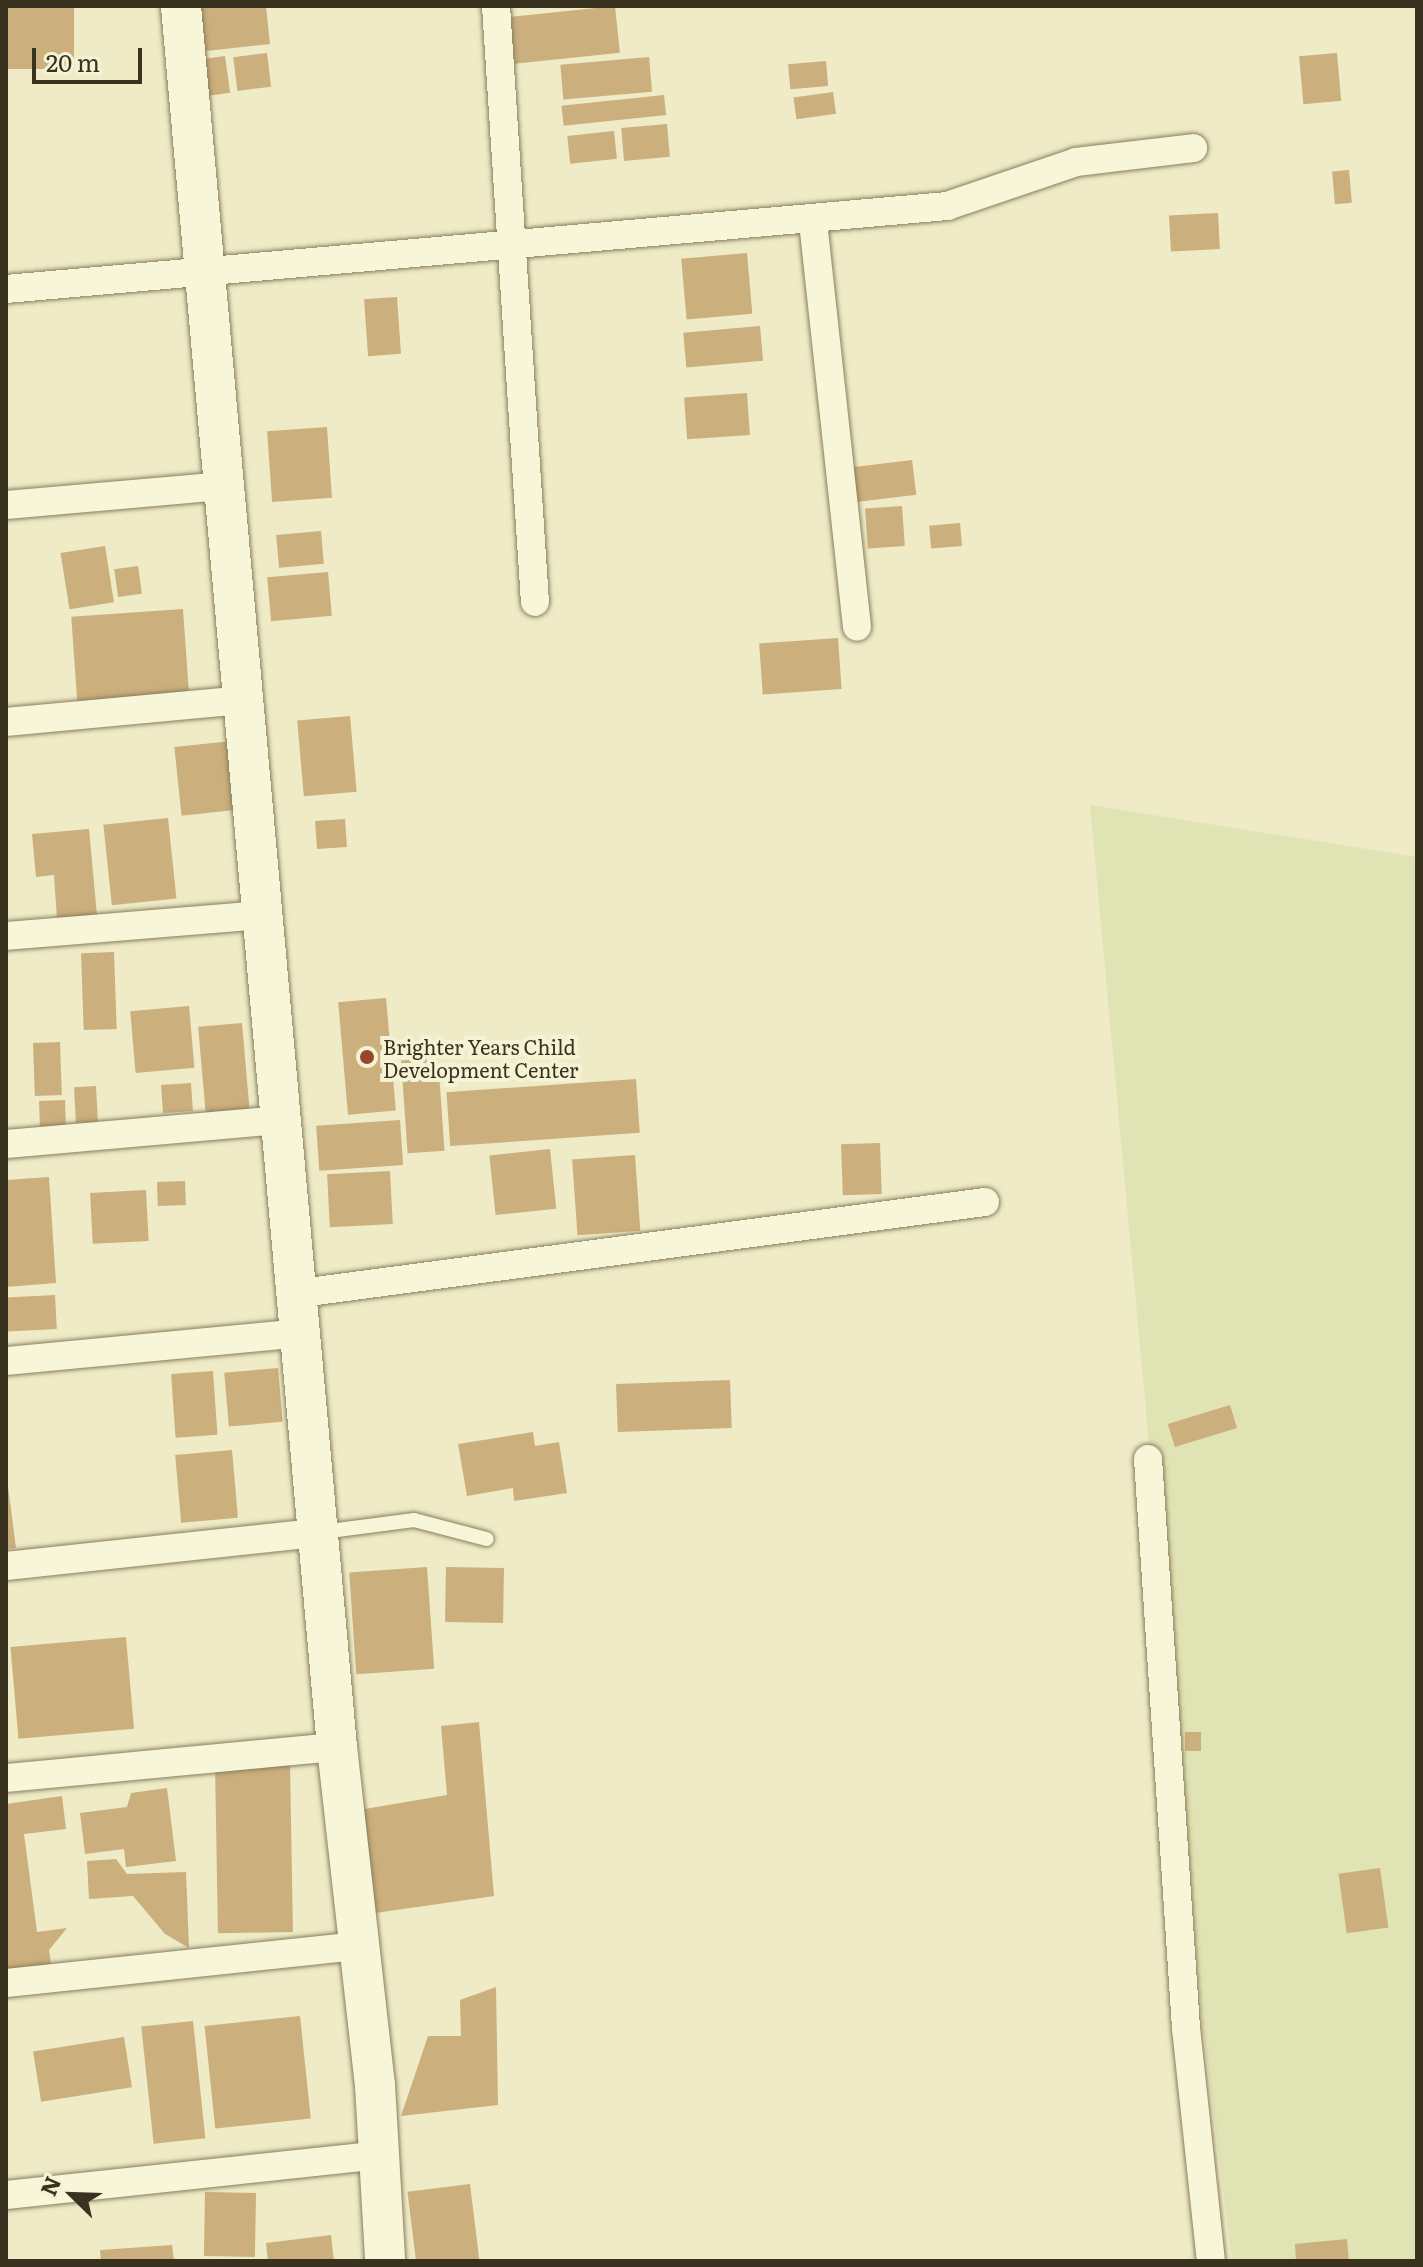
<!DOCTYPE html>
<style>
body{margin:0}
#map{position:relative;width:1423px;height:2267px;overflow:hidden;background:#eeebc6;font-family:Literata,serif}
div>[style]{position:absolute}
.farmland>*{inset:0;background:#e0e3b3}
.building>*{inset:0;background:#cbaf7d;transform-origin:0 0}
.roads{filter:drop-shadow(0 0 2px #897e5c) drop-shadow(0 0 2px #897e5c)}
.lane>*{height:14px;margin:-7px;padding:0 7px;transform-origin:7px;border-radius:7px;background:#f8f6d9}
.street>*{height:28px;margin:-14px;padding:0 14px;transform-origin:14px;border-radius:14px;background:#f8f6d9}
.secondary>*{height:40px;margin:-20px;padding:0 20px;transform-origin:20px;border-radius:20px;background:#f8f6d9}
.dots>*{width:22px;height:22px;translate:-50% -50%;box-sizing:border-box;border:4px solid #f5f3d5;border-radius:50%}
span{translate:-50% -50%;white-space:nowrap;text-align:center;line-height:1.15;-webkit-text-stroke:8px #f5f3d5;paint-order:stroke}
.poi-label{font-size:20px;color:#39321f}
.left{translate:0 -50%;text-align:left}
.frame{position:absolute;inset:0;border:8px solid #39321f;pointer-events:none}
.north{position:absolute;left:32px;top:2155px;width:80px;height:80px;-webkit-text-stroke:6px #f5f3d5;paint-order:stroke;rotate:293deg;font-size:22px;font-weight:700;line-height:32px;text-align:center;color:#39321f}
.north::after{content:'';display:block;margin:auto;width:28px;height:36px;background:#39321f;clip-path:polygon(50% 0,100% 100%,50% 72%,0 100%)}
.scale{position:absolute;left:32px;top:48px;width:110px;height:36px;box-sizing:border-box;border:4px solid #39321f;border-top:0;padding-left:10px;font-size:24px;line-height:28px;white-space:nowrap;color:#39321f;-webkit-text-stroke:6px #f5f3d5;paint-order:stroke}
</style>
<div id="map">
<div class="farmland">
<i style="clip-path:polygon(1090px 805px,1417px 857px,1417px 2261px,1232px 2261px,1203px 2028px)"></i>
</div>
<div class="building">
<i style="left:7px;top:6px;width:67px;height:63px"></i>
<i style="clip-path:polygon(183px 6px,266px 6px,270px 44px,188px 53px)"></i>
<i style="left:615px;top:6px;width:47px;height:106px;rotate:84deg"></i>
<i style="left:267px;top:53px;width:34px;height:34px;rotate:83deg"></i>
<i style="left:1337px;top:53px;width:48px;height:38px;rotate:85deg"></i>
<i style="left:225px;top:56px;width:37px;height:38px;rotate:82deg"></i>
<i style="left:649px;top:57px;width:35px;height:89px;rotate:85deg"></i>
<i style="left:826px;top:61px;width:25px;height:38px;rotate:85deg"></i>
<i style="left:833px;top:92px;width:22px;height:40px;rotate:82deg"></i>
<i style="left:664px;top:95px;width:20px;height:103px;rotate:84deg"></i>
<i style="left:667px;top:124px;width:33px;height:46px;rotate:85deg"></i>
<i style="left:614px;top:131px;width:28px;height:47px;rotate:84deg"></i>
<i style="left:1349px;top:170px;width:33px;height:17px;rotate:85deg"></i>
<i style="left:1218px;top:213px;width:36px;height:49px;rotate:87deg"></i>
<i style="left:747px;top:253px;width:61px;height:66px;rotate:85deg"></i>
<i style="left:397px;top:297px;width:57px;height:33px;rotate:86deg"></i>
<i style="left:760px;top:326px;width:35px;height:77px;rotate:85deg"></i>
<i style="left:747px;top:393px;width:42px;height:63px;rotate:86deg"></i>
<i style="left:327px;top:427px;width:71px;height:60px;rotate:86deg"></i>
<i style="left:912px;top:460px;width:35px;height:62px;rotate:83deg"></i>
<i style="left:902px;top:506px;width:40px;height:37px;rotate:86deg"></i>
<i style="left:960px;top:523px;width:23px;height:31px;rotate:85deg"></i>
<i style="left:321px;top:531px;width:33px;height:45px;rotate:85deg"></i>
<i style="left:105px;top:546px;width:57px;height:45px;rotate:81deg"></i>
<i style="left:138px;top:566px;width:28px;height:24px;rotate:82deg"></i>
<i style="left:328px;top:572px;width:44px;height:61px;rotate:85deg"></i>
<i style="left:183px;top:609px;width:87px;height:112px;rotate:86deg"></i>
<i style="left:838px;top:638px;width:51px;height:79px;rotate:86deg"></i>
<i style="left:350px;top:716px;width:76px;height:53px;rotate:85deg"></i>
<i style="left:232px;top:741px;width:69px;height:58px;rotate:84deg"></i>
<i style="left:168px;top:818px;width:81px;height:65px;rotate:84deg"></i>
<i style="left:345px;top:819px;width:28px;height:30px;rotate:86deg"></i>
<i style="clip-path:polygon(89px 829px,97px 915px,57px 919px,54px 875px,36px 877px,32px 834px)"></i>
<i style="left:114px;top:952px;width:77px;height:33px;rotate:88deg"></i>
<i style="left:386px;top:998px;width:113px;height:48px;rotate:85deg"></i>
<i style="left:189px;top:1006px;width:62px;height:59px;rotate:85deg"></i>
<i style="left:242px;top:1023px;width:86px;height:44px;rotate:85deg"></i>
<i style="left:60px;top:1042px;width:53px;height:27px;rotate:88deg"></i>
<i style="left:438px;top:1058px;width:93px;height:37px;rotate:86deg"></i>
<i style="left:636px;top:1079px;width:54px;height:190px;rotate:86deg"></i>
<i style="left:191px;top:1083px;width:28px;height:30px;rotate:86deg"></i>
<i style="left:96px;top:1086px;width:36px;height:22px;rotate:87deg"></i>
<i style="left:65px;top:1100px;width:29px;height:26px;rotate:88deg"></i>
<i style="left:400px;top:1120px;width:45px;height:84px;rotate:86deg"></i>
<i style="left:880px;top:1143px;width:51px;height:39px;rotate:88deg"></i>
<i style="left:550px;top:1149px;width:60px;height:61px;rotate:84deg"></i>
<i style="left:635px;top:1155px;width:76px;height:63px;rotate:86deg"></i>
<i style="left:390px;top:1171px;width:53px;height:63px;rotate:87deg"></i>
<i style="clip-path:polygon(49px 1177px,56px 1283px,6px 1287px,6px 1180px)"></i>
<i style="left:185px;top:1181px;width:24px;height:28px;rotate:88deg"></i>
<i style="left:146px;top:1190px;width:51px;height:56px;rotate:87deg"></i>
<i style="left:55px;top:1295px;width:34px;height:49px;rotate:87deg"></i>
<i style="left:278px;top:1368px;width:54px;height:54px;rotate:85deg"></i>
<i style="left:213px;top:1371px;width:64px;height:42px;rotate:86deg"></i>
<i style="left:730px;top:1380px;width:48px;height:114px;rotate:88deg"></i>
<i style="left:1230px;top:1405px;width:24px;height:65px;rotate:73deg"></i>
<i style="clip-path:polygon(533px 1432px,535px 1446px,559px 1442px,567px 1493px,514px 1501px,513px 1488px,467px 1496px,458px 1444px)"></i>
<i style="left:232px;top:1450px;width:68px;height:57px;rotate:85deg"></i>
<i style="clip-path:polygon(6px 1471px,16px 1548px,6px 1549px)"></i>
<i style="left:427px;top:1567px;width:102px;height:78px;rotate:86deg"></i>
<i style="left:446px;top:1567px;width:58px;height:55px;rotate:1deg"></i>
<i style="left:126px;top:1637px;width:92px;height:116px;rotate:85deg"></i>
<i style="clip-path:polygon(479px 1722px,494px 1896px,368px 1914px,359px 1810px,447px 1795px,441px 1726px)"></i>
<i style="left:1185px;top:1732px;width:16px;height:19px"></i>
<i style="left:290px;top:1764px;width:168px;height:75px;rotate:89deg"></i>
<i style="clip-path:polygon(167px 1788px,176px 1861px,126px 1867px,124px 1849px,85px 1854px,80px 1813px,127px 1807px,131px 1793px)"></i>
<i style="clip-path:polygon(62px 1796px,66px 1829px,24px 1834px,37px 1932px,67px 1928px,49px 1950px,52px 1970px,6px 1976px,6px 1804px)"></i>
<i style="clip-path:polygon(116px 1859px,127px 1874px,186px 1872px,189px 1948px,165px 1934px,133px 1896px,89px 1899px,87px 1861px)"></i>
<i style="left:1380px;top:1868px;width:60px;height:42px;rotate:82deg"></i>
<i style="clip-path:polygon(496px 1987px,498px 2105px,401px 2116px,428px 2036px,461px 2036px,460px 2000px)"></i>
<i style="left:300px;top:2016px;width:103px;height:96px;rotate:84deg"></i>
<i style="left:193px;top:2021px;width:118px;height:52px;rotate:84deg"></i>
<i style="left:124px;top:2037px;width:51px;height:92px;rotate:81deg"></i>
<i style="left:470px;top:2184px;width:78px;height:63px;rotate:83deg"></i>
<i style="left:205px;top:2192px;width:51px;height:64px;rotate:1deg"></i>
<i style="clip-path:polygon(331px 2235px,334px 2261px,268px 2261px,266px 2243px)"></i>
<i style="clip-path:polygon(1347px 2239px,1349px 2261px,1296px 2261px,1295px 2244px)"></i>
<i style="clip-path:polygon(172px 2245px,174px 2261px,101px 2261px,100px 2250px)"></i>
</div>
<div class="roads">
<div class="lane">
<i style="left:322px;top:1532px;width:93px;rotate:-7.4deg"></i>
<i style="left:414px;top:1520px;width:75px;rotate:14.6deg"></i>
</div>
<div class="street">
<i style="left:496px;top:6px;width:597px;rotate:86.26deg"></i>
<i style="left:813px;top:222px;width:407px;rotate:83.8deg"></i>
<i style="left:6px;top:289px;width:945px;rotate:-5.04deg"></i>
<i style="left:947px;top:206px;width:136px;rotate:-18.8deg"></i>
<i style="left:1076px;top:162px;width:118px;rotate:-6.8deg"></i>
<i style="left:6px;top:505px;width:220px;rotate:-5deg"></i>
<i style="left:6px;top:722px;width:239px;rotate:-5.3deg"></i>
<i style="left:6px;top:936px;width:255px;rotate:-4.7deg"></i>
<i style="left:6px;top:1144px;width:277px;rotate:-5deg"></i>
<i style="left:301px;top:1293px;width:690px;rotate:-7.58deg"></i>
<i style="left:6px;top:1361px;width:299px;rotate:-5.4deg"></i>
<i style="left:1148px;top:1459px;width:570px;rotate:86.18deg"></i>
<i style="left:1186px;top:2028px;width:234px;rotate:83.9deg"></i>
<i style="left:6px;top:1566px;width:318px;rotate:-6.1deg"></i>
<i style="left:6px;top:1778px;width:332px;rotate:-5.4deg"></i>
<i style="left:6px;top:1983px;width:355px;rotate:-6deg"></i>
<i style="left:6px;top:2195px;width:376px;rotate:-6.1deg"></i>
</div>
<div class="secondary">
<i style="left:181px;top:6px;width:1748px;rotate:84.88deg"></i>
<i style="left:337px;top:1747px;width:340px;rotate:83.6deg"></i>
<i style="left:375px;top:2085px;width:176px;rotate:86.7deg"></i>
</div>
</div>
<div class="dots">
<i style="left:367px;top:1057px;background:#97452d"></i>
</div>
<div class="poi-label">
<span class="left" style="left:383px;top:1058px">Brighter Years Child<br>Development Center</span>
</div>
<div class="frame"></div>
<div class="north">N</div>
<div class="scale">20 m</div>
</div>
